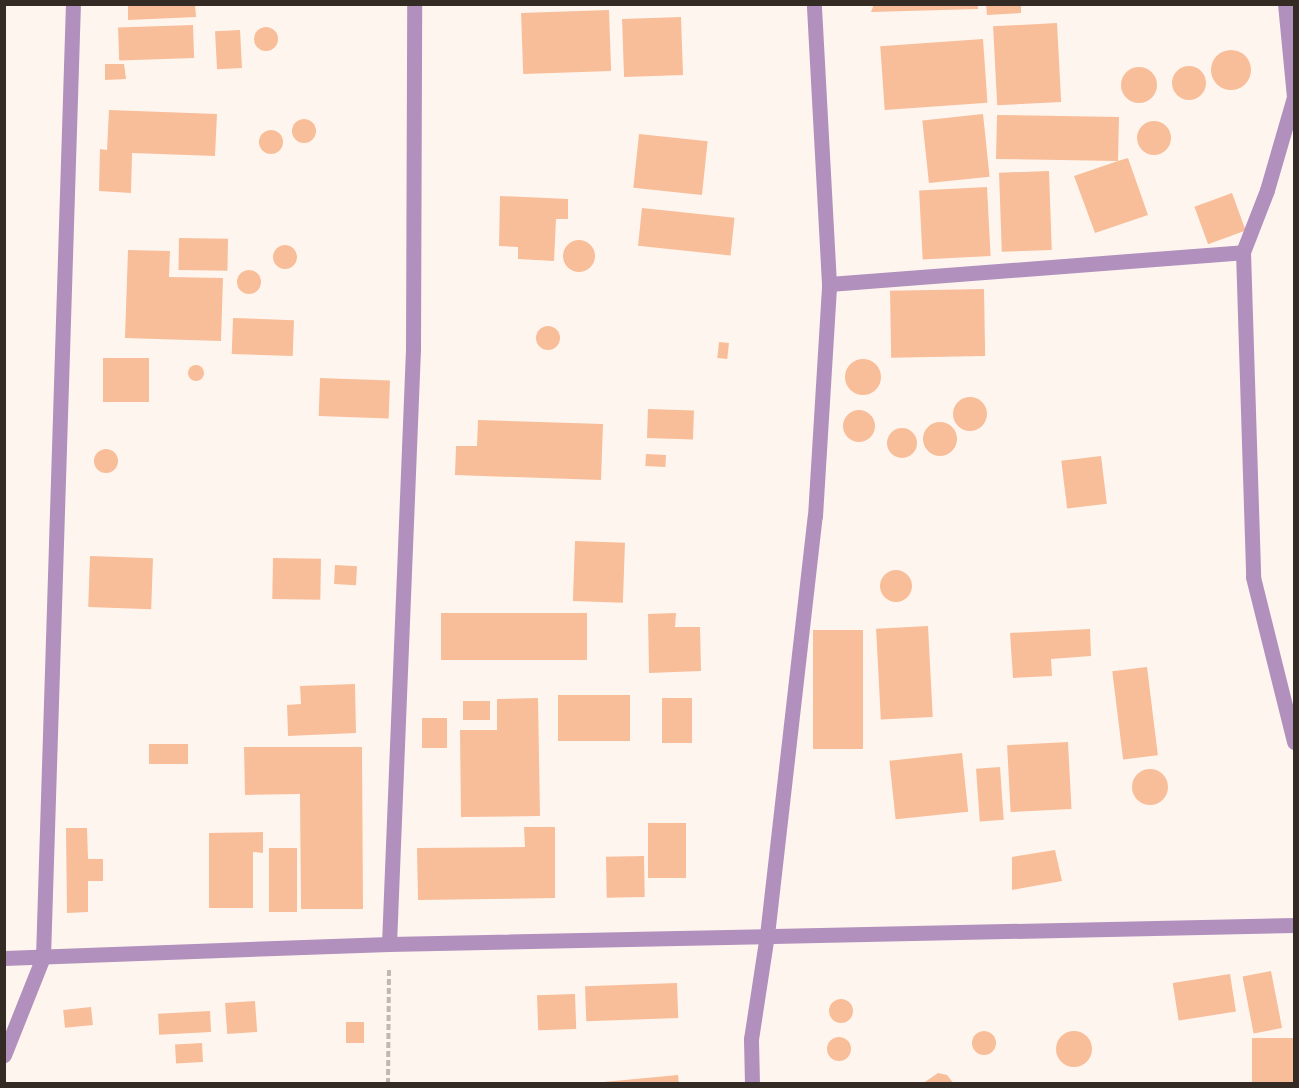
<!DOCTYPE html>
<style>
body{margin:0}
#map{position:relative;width:1299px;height:1088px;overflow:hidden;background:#fff5ef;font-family:Karla,sans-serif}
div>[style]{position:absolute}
.building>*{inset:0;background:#f8be99;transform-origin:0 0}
.round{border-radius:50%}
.path>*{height:4px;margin-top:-2px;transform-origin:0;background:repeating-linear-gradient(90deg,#c1b8b2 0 6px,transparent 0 9px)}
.service>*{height:15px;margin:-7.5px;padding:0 7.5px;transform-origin:7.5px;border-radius:7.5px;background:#b290bd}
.minor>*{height:15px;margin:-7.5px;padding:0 7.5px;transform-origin:7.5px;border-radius:7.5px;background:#b290bd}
span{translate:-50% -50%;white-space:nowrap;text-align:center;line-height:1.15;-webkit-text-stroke:4.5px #fff;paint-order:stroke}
.frame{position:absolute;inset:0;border:6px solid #342b25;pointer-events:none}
</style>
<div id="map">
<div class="building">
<i style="clip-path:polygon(128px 4px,195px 4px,196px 17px,128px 20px)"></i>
<i style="clip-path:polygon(874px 4px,978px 4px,978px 9px,871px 12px)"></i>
<i style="clip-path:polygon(986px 4px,1021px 4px,1021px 13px,987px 15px)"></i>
<i style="left:609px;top:10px;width:61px;height:88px;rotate:88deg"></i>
<i style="left:681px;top:17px;width:58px;height:59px;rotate:88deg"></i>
<i style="left:1057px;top:23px;width:79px;height:64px;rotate:87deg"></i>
<i style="left:193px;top:25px;width:33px;height:75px;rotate:88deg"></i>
<i class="round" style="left:254px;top:27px;width:24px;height:24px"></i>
<i style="left:240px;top:30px;width:38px;height:25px;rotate:87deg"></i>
<i style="left:983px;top:39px;width:64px;height:103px;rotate:86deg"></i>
<i class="round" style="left:1211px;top:50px;width:40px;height:40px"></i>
<i style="clip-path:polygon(105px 64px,124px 64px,126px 79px,105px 80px)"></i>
<i class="round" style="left:1172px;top:66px;width:34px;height:34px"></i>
<i class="round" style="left:1121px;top:67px;width:36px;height:36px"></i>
<i style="clip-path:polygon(109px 110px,217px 114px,215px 156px,132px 153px,131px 193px,99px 191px,100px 149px,107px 150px)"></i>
<i style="left:983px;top:114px;width:63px;height:61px;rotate:84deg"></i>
<i style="clip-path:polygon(997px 115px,1119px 117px,1118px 161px,1128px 158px,1148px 215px,1095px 233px,1074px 176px,1118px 161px,996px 159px)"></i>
<i class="round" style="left:292px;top:119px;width:24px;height:24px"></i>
<i class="round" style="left:1137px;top:121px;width:34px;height:34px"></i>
<i class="round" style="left:259px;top:130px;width:24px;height:24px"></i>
<i style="left:639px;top:134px;width:69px;height:54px;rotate:6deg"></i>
<i style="left:1049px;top:171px;width:79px;height:50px;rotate:88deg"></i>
<i style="left:987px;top:187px;width:69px;height:68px;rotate:87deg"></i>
<i style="left:1232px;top:193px;width:40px;height:40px;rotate:70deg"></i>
<i style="clip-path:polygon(500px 196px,568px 199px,568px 219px,556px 219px,554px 261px,518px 259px,518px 247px,499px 246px)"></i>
<i style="left:642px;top:208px;width:93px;height:38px;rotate:6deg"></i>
<i style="left:179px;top:238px;width:49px;height:32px;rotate:1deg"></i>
<i class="round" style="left:563px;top:240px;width:32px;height:32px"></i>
<i class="round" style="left:273px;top:245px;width:24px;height:24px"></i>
<i style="clip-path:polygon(128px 250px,170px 251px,169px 277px,223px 278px,221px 341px,125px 338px)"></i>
<i class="round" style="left:237px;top:270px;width:24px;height:24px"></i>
<i style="left:984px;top:289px;width:67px;height:94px;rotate:89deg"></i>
<i style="left:233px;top:318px;width:61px;height:36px;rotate:2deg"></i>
<i class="round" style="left:536px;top:326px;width:24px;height:24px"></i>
<i style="left:719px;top:342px;width:10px;height:16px;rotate:6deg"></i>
<i style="left:103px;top:358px;width:46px;height:44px"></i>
<i class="round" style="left:845px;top:359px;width:36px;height:36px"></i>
<i class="round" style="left:188px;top:365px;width:16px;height:16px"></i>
<i style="left:320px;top:378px;width:70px;height:38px;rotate:2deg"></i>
<i class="round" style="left:953px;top:397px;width:34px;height:34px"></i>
<i style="left:648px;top:409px;width:46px;height:29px;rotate:2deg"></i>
<i class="round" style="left:843px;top:410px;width:32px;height:32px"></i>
<i style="clip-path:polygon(478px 420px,603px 424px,601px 480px,455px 475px,456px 446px,477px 446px)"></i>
<i class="round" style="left:923px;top:422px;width:34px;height:34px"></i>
<i class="round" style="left:887px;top:428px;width:30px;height:30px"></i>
<i class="round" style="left:94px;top:449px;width:24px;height:24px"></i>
<i style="left:646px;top:454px;width:20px;height:12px;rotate:3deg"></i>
<i style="left:1101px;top:456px;width:48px;height:40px;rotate:83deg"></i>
<i style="left:575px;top:541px;width:50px;height:60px;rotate:2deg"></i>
<i style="left:90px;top:556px;width:63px;height:51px;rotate:2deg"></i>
<i style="left:273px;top:558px;width:48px;height:41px;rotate:1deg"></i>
<i style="left:335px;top:565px;width:22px;height:19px;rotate:3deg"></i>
<i class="round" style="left:880px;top:570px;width:32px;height:32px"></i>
<i style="left:587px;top:613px;width:47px;height:146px;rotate:90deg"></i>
<i style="clip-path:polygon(676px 613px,675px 627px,700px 627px,701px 671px,649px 673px,648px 614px)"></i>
<i style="left:928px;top:626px;width:91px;height:52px;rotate:87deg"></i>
<i style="clip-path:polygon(1090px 629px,1091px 656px,1051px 659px,1052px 676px,1013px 678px,1010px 633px)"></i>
<i style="left:813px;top:630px;width:50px;height:119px"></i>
<i style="left:1147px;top:667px;width:89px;height:35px;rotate:83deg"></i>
<i style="clip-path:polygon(355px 684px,356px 733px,288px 736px,287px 705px,301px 704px,300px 686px)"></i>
<i style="left:630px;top:695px;width:46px;height:72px;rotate:90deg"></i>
<i style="clip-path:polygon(538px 698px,540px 816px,461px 817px,460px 730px,497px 730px,497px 699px)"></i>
<i style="left:692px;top:698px;width:45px;height:30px;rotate:90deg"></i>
<i style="left:463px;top:701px;width:27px;height:19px"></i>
<i style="left:422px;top:718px;width:25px;height:30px"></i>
<i style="left:1068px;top:742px;width:67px;height:61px;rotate:87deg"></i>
<i style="left:188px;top:744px;width:20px;height:39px;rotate:90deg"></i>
<i style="clip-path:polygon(244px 747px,362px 747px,363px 909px,301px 909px,300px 794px,245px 795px)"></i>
<i style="left:962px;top:753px;width:59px;height:73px;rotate:84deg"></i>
<i style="left:1000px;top:767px;width:53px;height:24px;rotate:86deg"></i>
<i class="round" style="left:1132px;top:769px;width:36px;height:36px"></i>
<i style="left:648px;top:823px;width:38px;height:55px"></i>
<i style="clip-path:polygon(524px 827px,555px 827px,555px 898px,418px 900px,417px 848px,525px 847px)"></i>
<i style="clip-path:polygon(66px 828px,87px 828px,88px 859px,103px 859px,103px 881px,88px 881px,88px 912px,67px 913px)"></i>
<i style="clip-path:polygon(263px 832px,263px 853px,253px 852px,253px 908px,209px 908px,209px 833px)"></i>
<i style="left:269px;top:848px;width:28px;height:64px"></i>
<i style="clip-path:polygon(1055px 850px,1062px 881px,1012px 890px,1012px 857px)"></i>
<i style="left:644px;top:856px;width:41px;height:38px;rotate:89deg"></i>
<i style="left:1271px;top:971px;width:58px;height:29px;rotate:79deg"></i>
<i style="left:1230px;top:974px;width:38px;height:58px;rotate:81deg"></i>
<i style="left:677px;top:983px;width:35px;height:92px;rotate:88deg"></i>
<i style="left:575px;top:994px;width:35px;height:38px;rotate:88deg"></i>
<i class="round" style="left:829px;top:999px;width:24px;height:24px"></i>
<i style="left:255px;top:1001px;width:31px;height:30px;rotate:86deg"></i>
<i style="left:91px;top:1007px;width:18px;height:28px;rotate:84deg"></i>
<i style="left:210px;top:1011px;width:21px;height:52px;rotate:87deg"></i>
<i style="left:346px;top:1022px;width:18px;height:21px"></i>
<i class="round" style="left:972px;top:1031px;width:24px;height:24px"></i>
<i class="round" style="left:1056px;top:1031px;width:36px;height:36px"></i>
<i class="round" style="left:827px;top:1037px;width:24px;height:24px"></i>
<i style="left:1294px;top:1038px;width:46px;height:42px;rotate:90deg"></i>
<i style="left:202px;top:1043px;width:19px;height:27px;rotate:87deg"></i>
<i style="clip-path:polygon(938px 1073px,947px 1075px,954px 1084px,922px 1084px)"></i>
<i style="clip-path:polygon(678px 1075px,679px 1084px,603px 1084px,603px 1082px)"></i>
</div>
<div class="path">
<i style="left:388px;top:1084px;width:114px;rotate:-89.5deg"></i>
</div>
<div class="service">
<i style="left:1243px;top:252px;width:325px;rotate:88.2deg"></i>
<i style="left:1253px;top:577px;width:170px;rotate:76deg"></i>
</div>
<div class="minor">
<i style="left:829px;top:284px;width:415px;rotate:-4.4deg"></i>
<i style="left:1243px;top:252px;width:66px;rotate:-68.8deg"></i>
<i style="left:1267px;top:190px;width:97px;rotate:-73.8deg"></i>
<i style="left:1294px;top:97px;width:93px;rotate:-95.5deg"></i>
<i style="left:389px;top:944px;width:594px;rotate:-87.69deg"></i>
<i style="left:413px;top:350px;width:346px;rotate:-89.8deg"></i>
<i style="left:4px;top:958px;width:385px;rotate:-2.1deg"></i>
<i style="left:389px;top:944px;width:905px;rotate:-1.2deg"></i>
<i style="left:4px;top:1055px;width:105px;rotate:-68.3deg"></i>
<i style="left:43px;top:957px;width:953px;rotate:-88.2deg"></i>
<i style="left:752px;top:1084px;width:45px;rotate:-91.3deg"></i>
<i style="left:751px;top:1039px;width:105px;rotate:-81.3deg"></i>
<i style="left:767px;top:935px;width:422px;rotate:-83.5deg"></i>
<i style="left:815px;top:516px;width:232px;rotate:-86.5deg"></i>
<i style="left:829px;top:284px;width:280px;rotate:-93.1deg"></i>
</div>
<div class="frame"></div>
</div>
